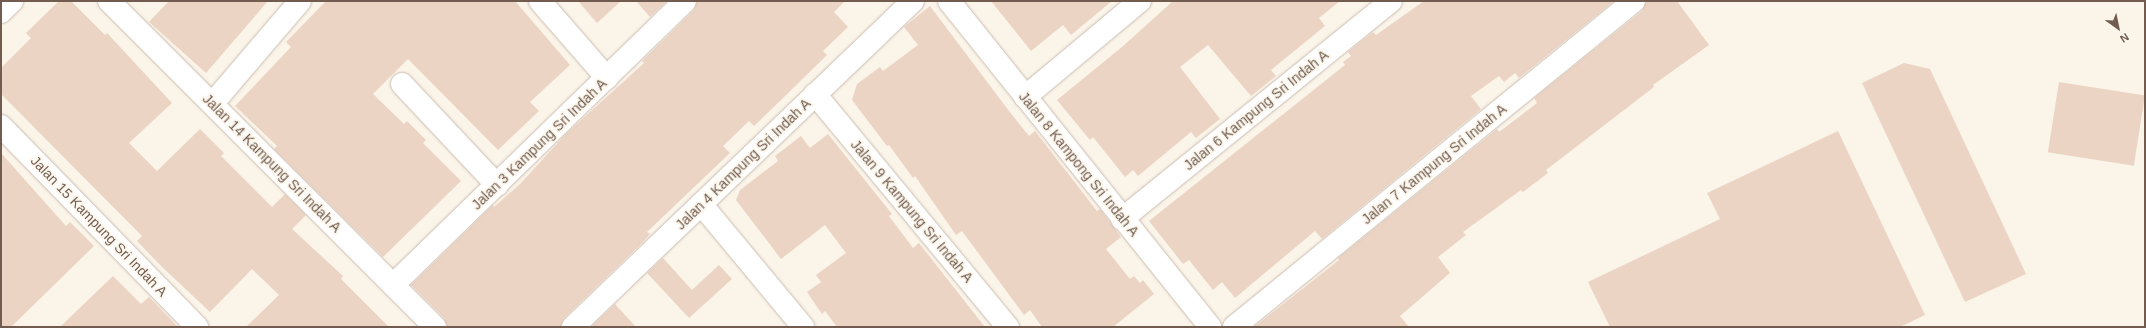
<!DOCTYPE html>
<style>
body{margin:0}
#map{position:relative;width:2146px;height:328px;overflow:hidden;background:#faf4e9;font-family:Arial,sans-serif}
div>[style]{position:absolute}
.building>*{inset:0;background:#ecd4c4;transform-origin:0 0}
.roads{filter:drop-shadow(0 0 1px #cbbcb0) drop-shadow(0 0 1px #cbbcb0)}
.street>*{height:22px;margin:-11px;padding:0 11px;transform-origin:11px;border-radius:11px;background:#fff}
.secondary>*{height:22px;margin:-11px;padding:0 11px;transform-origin:11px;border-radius:11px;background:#fff}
span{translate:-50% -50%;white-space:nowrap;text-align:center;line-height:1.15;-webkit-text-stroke:4px #fdf8ef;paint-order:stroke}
.street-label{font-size:14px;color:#725c4f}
.frame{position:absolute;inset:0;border:2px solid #725c4f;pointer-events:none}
.north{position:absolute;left:2098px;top:8px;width:40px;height:40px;-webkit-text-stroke:3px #fdf8ef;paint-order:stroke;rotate:147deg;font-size:11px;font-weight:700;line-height:16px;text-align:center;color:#725c4f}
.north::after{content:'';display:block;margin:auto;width:14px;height:18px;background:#725c4f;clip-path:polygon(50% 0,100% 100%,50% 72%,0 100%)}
</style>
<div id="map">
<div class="building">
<i style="clip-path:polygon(59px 1px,71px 1px,105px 35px,107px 33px,172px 103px,129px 143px,157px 171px,200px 129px,224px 153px,221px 156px,272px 207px,285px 194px,306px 215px,292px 229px,343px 276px,341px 279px,389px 327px,246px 327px,279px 295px,252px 269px,210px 312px,160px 265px,137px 241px,142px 236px,1px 94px,1px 68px,31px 38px,26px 33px)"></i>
<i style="clip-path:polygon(169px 1px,268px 1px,206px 73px,149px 22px)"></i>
<i style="clip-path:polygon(326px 1px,515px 1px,570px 65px,530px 102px,539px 111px,498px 150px,408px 59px,373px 94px,404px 124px,407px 121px,426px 140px,423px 143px,461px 181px,383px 257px,274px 149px,277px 146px,235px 106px,291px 47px,286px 42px)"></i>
<i style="clip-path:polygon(578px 1px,621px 1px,597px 23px)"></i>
<i style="clip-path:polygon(636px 1px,667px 1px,650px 17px)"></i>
<i style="clip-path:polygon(697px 1px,845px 1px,834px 12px,848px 27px,823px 51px,827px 55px,779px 102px,754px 126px,749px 121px,723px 146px,730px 153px,647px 232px,650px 234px,643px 242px,564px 318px,561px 327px,447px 327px,444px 318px,411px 285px,493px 205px,494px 207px,520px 184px,566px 134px,644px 63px,642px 61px,694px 10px)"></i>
<i style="clip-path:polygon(991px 1px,1112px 1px,1071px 35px,1063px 25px,1031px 51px)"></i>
<i style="clip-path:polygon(1173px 1px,1340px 1px,1319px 18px,1325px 26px,1271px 70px,1276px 76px,1251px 96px,1208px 45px,1180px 67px,1220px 119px,1196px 138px,1191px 132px,1138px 176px,1133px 170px,1125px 177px,1093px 137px,1090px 140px,1057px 100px,1122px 47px)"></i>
<i style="clip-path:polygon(1424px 1px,1614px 1px,1519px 78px,1515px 73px,1504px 82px,1499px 76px,1471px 96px,1481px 109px,1322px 239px,1315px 231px,1235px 298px,1222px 282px,1213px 290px,1189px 260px,1183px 264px,1149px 221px,1345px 65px,1343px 62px,1351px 56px,1348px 52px,1373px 32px,1376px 35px)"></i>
<i style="clip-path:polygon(1646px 1px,1677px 1px,1709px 45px,1653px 85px,1654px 87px,1546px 170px,1548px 173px,1523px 192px,1521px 190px,1463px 232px,1466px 235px,1438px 257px,1450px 273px,1400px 316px,1409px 327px,1254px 327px,1339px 260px,1338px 258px,1497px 129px,1499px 132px,1537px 103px,1534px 98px,1642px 11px)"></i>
<i style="clip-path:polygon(930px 6px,1009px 111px,1029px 136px,1035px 131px,1097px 211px,1100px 209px,1121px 237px,1106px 249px,1130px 279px,1134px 276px,1140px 283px,1143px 280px,1154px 294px,1113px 327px,1042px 327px,1030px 310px,1024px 315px,962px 231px,956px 235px,915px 176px,913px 178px,889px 145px,887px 146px,852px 100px,857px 84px,880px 67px,883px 71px,918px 45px,904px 27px)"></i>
<i style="clip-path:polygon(1904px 63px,1930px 69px,2026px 274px,1965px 302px,1862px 83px)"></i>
<i style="left:2059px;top:82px;width:87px;height:71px;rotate:9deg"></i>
<i style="clip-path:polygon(1838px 131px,1925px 315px,1900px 327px,1610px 327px,1588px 282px,1720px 219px,1707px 193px)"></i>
<i style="clip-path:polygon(828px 134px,892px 214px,889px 216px,913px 248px,919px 243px,985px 327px,837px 327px,825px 311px,822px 314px,807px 292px,821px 282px,816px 275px,846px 253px,825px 225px,781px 259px,736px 200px,740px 190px,778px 161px,775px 156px,801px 136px,810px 148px)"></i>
<i style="clip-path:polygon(1px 153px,66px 226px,70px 222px,94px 246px,11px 327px,1px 327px)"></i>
<i style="clip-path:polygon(663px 258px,692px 290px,719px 265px,732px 279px,689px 318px,647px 273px)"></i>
<i style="clip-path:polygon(113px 276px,141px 304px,149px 297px,178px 327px,60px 327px)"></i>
<i style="clip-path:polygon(615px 304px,636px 327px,591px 327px)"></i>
</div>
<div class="roads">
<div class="street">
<i style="left:109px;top:1px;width:461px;rotate:45deg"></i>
<i style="left:540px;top:1px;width:102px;rotate:49deg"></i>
<i style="left:949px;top:1px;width:418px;rotate:51.3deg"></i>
<i style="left:402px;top:84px;width:139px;rotate:46.8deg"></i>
<i style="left:815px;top:94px;width:303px;rotate:50.4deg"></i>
<i style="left:1025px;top:97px;width:150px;rotate:-39.9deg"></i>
<i style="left:213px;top:103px;width:134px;rotate:-49.5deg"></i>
<i style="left:1px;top:126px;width:281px;rotate:45.7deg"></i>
<i style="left:701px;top:204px;width:160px;rotate:50.3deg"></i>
<i style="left:1122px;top:219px;width:346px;rotate:-39deg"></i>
<i style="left:393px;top:285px;width:407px;rotate:-44.2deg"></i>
<i style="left:573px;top:327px;width:471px;rotate:-43.8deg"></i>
<i style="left:1234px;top:327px;width:516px;rotate:-39.18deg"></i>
</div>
<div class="secondary">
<i style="left:1px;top:12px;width:16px;rotate:-45deg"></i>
</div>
</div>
<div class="street-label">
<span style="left:1256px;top:110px;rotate:-39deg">Jalan 6 Kampung Sri Indah A</span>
<span style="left:539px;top:144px;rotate:-44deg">Jalan 3 Kampung Sri Indah A</span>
<span style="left:272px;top:163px;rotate:45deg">Jalan 14 Kampung Sri Indah A</span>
<span style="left:743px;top:164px;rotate:-44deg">Jalan 4 Kampung Sri Indah A</span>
<span style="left:1079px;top:164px;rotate:51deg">Jalan 8 Kampong Sri Indah A</span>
<span style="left:1434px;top:164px;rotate:-39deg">Jalan 7 Kampung Sri Indah A</span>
<span style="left:912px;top:211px;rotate:50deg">Jalan 9 Kampung Sri Indah A</span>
<span style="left:99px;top:226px;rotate:46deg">Jalan 15 Kampung Sri Indah A</span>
</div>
<div class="frame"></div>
<div class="north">N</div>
</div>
